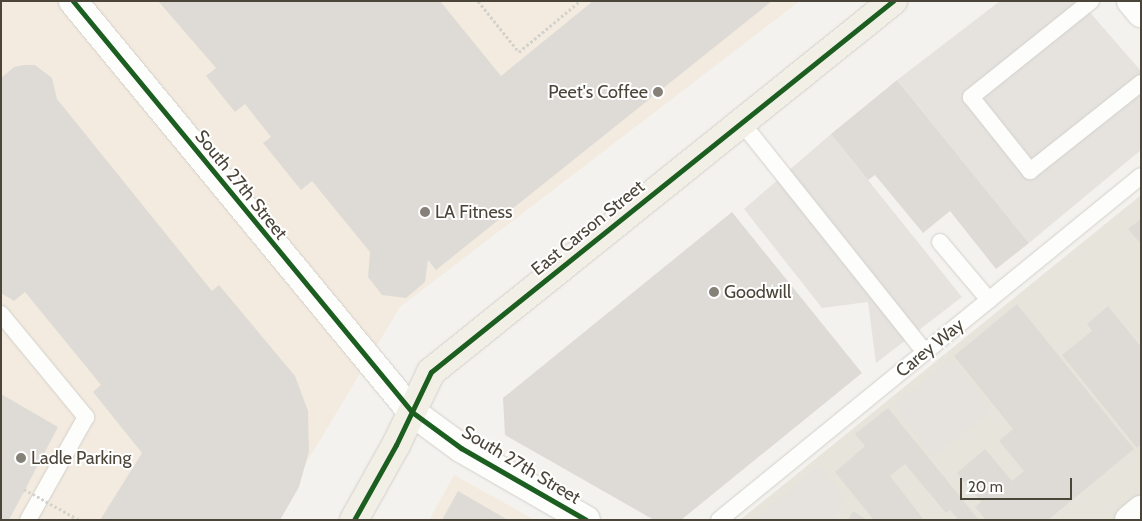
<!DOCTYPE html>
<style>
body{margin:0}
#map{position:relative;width:1142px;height:521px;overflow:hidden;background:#f4f2ee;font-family:Cabin,sans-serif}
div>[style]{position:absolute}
.residential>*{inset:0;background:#e7e4dc}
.commercial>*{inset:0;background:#f3ebdf}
.parking>*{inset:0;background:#e6e3df;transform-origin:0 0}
.building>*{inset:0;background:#dedbd6}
.path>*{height:3px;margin-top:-1.5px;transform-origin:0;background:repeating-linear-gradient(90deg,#d3d2cc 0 2.5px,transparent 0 5px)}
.roads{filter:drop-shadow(0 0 1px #d2d0cb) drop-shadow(0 0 1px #d2d0cb)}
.service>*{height:16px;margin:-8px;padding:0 8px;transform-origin:8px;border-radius:8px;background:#fdfdfc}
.minor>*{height:28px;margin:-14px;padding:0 14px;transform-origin:14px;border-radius:14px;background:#fdfdfc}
.tertiary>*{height:28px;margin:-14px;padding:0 14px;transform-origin:14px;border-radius:14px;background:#fdfdfc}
.primary>*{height:28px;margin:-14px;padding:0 14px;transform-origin:14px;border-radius:14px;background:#f2efe6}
.path-bridge>*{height:3px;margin-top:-1.5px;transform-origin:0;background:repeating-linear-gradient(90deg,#d3d2cc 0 2.5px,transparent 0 5px)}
.cycleway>*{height:5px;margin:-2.5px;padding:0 2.5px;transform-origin:2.5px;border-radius:2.5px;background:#1b5e20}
.dots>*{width:14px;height:14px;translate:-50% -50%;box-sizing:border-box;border:2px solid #fff;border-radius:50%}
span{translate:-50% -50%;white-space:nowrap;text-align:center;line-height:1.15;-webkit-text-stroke:4px #fff;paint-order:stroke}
.poi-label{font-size:18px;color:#4b4439}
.right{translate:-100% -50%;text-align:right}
.left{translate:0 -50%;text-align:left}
.street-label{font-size:18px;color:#4b4439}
.frame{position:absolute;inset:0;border:2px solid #4b4439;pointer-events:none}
.scale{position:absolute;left:960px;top:478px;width:112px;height:22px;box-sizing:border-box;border:2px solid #4b4439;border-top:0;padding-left:6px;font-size:15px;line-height:18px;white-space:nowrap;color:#4b4439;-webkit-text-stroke:4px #fff;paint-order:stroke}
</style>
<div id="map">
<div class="residential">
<i style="clip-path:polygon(1141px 195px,1141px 520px,740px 520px)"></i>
</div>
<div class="commercial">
<i style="clip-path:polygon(1px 1px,800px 1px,400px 307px,272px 520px,1px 520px)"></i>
<i style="clip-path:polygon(454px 475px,535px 520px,429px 520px)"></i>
</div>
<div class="parking">
<i style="clip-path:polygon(1000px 1px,1080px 1px,1141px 71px,1141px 150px,1029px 243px,897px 80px)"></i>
<i style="clip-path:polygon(831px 134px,962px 297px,876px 363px,868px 302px,822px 308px,744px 209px)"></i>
<i style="left:952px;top:359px;width:65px;height:75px;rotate:52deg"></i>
<i style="clip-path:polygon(819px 465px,846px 497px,832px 520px,754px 520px)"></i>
</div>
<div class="building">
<i style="clip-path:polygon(158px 1px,440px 1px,501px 76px,593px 1px,772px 1px,436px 270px,428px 260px,425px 282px,406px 298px,382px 295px,368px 277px,370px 252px,312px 181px,301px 190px,263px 143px,271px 137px,245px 104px,235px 112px,206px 76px,216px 68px)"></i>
<i style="clip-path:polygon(24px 65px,35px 65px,52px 78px,57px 99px,212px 291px,219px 285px,295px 376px,308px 411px,309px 451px,299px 487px,280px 520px,100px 520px,142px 453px,93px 392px,101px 385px,25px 292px,14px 301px,1px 293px,1px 78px,14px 67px)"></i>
<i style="clip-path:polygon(897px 80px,1029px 243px,996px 269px,950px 211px,923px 233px,875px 175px,868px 180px,831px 134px)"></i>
<i style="clip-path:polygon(732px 212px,862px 373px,681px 520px,654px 520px,505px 435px,503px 398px)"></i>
<i style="clip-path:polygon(1141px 219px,1141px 244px,1128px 229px)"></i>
<i style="clip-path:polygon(1017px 304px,1134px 449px,1048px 520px,986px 520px,975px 507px,981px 502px,957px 473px,985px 449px,1012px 481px,1024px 471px,999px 441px,1013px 429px,954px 356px)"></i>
<i style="clip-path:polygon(1108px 306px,1141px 347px,1141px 445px,1137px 448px,1062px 355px,1092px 331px,1087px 324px)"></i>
<i style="clip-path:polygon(1px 394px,58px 427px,9px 520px,1px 520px)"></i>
<i style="clip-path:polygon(888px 408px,941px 473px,979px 520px,955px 520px,957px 518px,950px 510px,946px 513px,905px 464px,890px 476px,924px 520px,874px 520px,835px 472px,865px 446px,855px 434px)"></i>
<i style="clip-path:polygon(458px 491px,508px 520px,442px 520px)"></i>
<i style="clip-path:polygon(853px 511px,867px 520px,848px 520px)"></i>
</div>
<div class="path">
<i style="left:478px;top:1px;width:65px;rotate:51.2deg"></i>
<i style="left:519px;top:52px;width:80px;rotate:-39.9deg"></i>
</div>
<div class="roads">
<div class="service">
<i style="left:1091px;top:1px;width:154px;rotate:141.3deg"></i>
<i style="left:971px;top:97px;width:95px;rotate:51.4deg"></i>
<i style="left:1030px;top:171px;width:142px;rotate:-38.4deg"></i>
<i style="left:742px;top:123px;width:293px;rotate:51.4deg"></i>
<i style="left:940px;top:242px;width:76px;rotate:49.8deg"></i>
<i style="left:1px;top:314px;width:134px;rotate:50.5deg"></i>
<i style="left:86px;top:417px;width:118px;rotate:119.4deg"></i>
<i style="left:719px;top:520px;width:544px;rotate:-39.19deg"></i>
</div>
<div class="minor">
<i style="left:73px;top:1px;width:533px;rotate:50.48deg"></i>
<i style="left:1131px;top:1px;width:16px;rotate:50deg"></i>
<i style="left:1129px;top:520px;width:16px;rotate:-40deg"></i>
</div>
<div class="tertiary">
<i style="left:412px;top:412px;width:61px;rotate:36.3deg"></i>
<i style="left:461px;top:448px;width:144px;rotate:29.9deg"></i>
</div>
<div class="primary">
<i style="left:354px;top:520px;width:86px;rotate:-60.8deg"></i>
<i style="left:396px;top:445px;width:81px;rotate:-64.4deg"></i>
<i style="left:431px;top:372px;width:593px;rotate:-38.77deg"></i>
</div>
</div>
<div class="path-bridge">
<i style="left:24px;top:489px;width:63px;rotate:29.4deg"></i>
</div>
<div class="cycleway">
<i style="left:73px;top:1px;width:533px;rotate:50.48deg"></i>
<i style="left:412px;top:412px;width:61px;rotate:36.3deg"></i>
<i style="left:461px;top:448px;width:144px;rotate:29.9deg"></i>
<i style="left:354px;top:520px;width:86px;rotate:-60.8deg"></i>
<i style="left:396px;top:445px;width:81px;rotate:-64.4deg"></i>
<i style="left:431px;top:372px;width:593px;rotate:-38.77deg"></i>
</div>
<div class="dots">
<i style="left:658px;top:92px;background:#868178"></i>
<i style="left:425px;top:212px;background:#868178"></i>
<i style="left:714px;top:292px;background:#868178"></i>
<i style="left:21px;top:458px;background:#868178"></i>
</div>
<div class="poi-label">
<span class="right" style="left:648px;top:92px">Peet's Coffee</span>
<span class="left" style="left:435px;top:212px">LA Fitness</span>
<span class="left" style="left:724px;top:292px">Goodwill</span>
<span class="left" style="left:31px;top:458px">Ladle Parking</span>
</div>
<div class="street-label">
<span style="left:241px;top:185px;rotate:51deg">South 27th Street</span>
<span style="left:588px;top:228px;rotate:-39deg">East Carson Street</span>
<span style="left:930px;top:348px;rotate:-39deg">Carey Way</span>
<span style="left:521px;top:465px;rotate:31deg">South 27th Street</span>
</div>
<div class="frame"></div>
<div class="scale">20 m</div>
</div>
